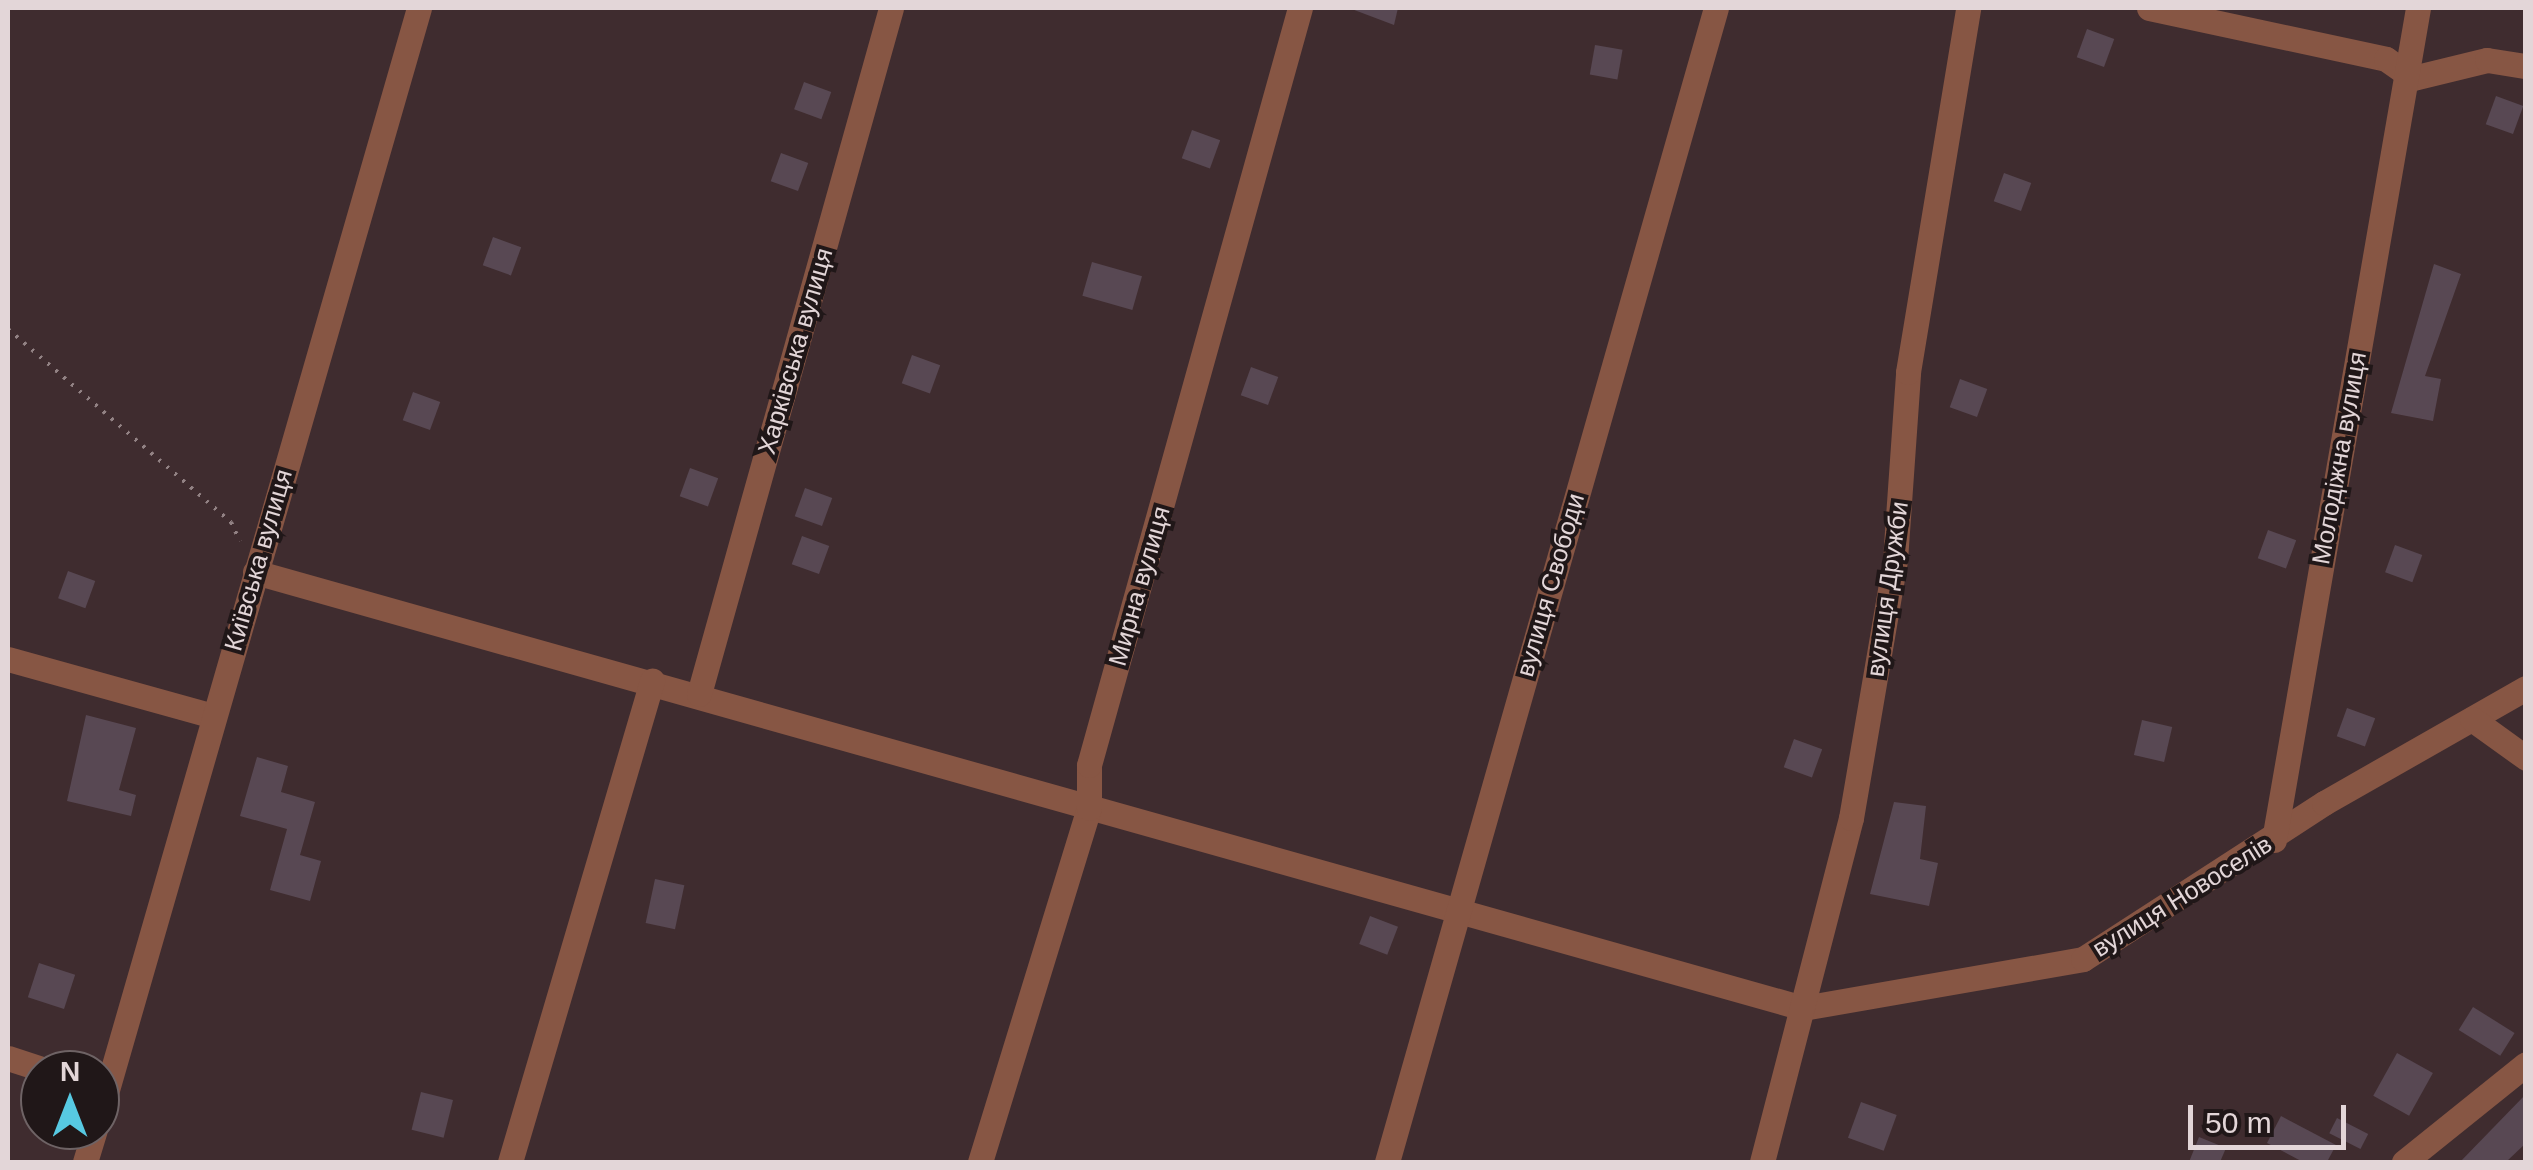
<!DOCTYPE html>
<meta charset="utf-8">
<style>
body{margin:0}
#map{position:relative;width:2533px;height:1170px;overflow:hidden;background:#3f2c2f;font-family:Arial,sans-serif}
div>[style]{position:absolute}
.building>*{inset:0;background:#584853;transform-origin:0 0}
.path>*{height:4px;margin-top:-2px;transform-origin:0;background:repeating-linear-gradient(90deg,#928284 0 2.5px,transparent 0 10.5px)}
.minor>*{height:25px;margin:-12.5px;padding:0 12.5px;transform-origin:12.5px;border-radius:12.5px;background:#875644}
span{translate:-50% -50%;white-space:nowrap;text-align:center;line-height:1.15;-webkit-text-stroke:8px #201718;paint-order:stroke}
.street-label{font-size:25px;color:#e3d6d8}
.frame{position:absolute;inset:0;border:10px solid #e3d6d8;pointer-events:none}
.north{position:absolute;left:20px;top:1050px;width:100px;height:100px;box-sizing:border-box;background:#201718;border:2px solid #6e6365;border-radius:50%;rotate:0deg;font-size:28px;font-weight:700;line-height:40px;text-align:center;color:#e3d6d8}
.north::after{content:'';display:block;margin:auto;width:35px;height:45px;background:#57c9e2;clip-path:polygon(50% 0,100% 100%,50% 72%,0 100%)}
.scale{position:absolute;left:2188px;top:1105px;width:158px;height:45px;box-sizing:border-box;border:5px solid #e3d6d8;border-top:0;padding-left:12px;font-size:30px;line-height:35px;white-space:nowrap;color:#e3d6d8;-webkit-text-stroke:8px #201718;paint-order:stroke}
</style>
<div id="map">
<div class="building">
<i style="clip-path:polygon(1349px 8px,1398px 8px,1394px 25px)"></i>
<i style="left:2087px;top:29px;width:29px;height:30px;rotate:20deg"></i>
<i style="left:1595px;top:45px;width:28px;height:30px;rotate:10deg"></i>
<i style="left:804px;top:82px;width:29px;height:29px;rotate:20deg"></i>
<i style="left:2496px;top:96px;width:29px;height:30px;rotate:20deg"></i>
<i style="left:1192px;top:130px;width:30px;height:30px;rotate:20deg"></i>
<i style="left:781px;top:153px;width:29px;height:30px;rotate:20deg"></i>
<i style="left:2004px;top:173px;width:29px;height:30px;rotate:20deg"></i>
<i style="left:493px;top:237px;width:30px;height:30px;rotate:20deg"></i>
<i style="left:1092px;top:262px;width:52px;height:35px;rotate:16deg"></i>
<i style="clip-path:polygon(2434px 264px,2461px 274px,2425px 376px,2441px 379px,2433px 421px,2391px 413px)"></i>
<i style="left:912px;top:355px;width:30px;height:30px;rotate:20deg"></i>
<i style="left:1251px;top:367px;width:29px;height:30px;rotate:20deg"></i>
<i style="left:1960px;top:379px;width:29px;height:30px;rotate:20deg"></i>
<i style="left:413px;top:392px;width:29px;height:30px;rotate:20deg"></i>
<i style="left:690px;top:468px;width:30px;height:30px;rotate:20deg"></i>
<i style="left:805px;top:488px;width:29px;height:30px;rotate:20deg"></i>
<i style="left:2268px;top:530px;width:30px;height:30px;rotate:20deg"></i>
<i style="left:802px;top:536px;width:29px;height:30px;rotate:20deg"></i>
<i style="left:2395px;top:545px;width:29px;height:29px;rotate:20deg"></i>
<i style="left:68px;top:571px;width:29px;height:29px;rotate:20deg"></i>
<i style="left:2347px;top:708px;width:30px;height:30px;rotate:20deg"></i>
<i style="clip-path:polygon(86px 715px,136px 728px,119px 790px,136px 795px,131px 816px,67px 801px)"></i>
<i style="left:2142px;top:720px;width:31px;height:36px;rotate:13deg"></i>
<i style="left:1794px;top:739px;width:30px;height:30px;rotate:20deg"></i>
<i style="clip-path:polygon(257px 757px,288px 766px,281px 792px,315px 802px,300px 855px,321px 861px,310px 901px,270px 890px,287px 829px,240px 816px)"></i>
<i style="clip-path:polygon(1894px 802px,1926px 806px,1920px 859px,1938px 863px,1929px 906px,1870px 894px)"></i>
<i style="left:655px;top:879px;width:30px;height:45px;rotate:12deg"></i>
<i style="left:1370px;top:916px;width:30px;height:30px;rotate:21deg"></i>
<i style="left:39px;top:963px;width:38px;height:36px;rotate:18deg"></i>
<i style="left:2473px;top:1007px;width:49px;height:27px;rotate:32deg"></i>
<i style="left:2397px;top:1053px;width:41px;height:49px;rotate:29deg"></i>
<i style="left:421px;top:1092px;width:33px;height:39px;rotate:14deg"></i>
<i style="clip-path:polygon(2526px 1094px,2526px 1143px,2506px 1162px,2460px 1162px)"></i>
<i style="left:1861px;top:1102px;width:38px;height:38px;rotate:20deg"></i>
<i style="clip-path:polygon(2281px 1116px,2336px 1145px,2327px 1162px,2303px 1162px,2267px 1143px)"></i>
<i style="left:2337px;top:1118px;width:35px;height:17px;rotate:27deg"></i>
<i style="clip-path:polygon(2199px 1137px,2226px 1148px,2220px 1162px,2189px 1162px)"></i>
</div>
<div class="path">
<i style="left:8px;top:329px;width:295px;rotate:40.9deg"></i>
<i style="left:231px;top:522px;width:21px;rotate:65deg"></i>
</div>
<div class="minor">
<i style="left:2149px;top:8px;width:242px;rotate:12.1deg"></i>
<i style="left:2386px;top:59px;width:33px;rotate:35deg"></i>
<i style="left:2413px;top:78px;width:76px;rotate:-13.7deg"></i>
<i style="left:2487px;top:60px;width:39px;rotate:9deg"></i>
<i style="left:255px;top:572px;width:1608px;rotate:15.73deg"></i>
<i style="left:1803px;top:1008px;width:284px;rotate:-9.9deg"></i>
<i style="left:2083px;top:959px;width:287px;rotate:-32.9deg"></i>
<i style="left:2324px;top:803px;width:232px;rotate:-29.7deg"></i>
<i style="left:8px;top:659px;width:213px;rotate:15.5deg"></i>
<i style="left:699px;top:694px;width:712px;rotate:-74.36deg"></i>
<i style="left:2472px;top:719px;width:67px;rotate:35.8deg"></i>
<i style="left:2274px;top:840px;width:844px;rotate:-80.18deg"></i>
<i style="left:8px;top:1058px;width:40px;rotate:18deg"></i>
<i style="left:100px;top:1114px;width:1151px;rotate:-73.91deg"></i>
<i style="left:85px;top:1162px;width:34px;rotate:-73deg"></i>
<i style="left:510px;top:1162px;width:502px;rotate:-73.55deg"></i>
<i style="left:980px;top:1162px;width:370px;rotate:-72.9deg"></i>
<i style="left:1089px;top:808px;width:43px;rotate:-90deg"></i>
<i style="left:1089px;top:765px;width:786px;rotate:-74.43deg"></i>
<i style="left:1387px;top:1162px;width:1200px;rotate:-74.09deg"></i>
<i style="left:1762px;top:1162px;width:355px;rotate:-75.5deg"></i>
<i style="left:1851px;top:818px;width:262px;rotate:-80.3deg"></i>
<i style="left:1895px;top:560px;width:188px;rotate:-86deg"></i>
<i style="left:1908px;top:372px;width:369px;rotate:-80.6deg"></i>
<i style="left:2404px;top:1162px;width:156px;rotate:-38.8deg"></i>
</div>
<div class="street-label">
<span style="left:795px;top:351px;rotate:-74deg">Харківська вулиця</span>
<span style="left:2339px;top:458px;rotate:-80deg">Молодіжна вулиця</span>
<span style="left:258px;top:560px;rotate:-74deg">Київська вулиця</span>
<span style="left:1550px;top:585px;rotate:-74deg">вулиця Свободи</span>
<span style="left:1139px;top:586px;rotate:-74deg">Мирна вулиця</span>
<span style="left:1887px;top:589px;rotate:-82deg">вулиця Дружби</span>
<span style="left:2182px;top:896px;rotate:-32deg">вулиця Новоселів</span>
</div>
<div class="frame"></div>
<div class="north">N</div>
<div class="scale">50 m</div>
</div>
